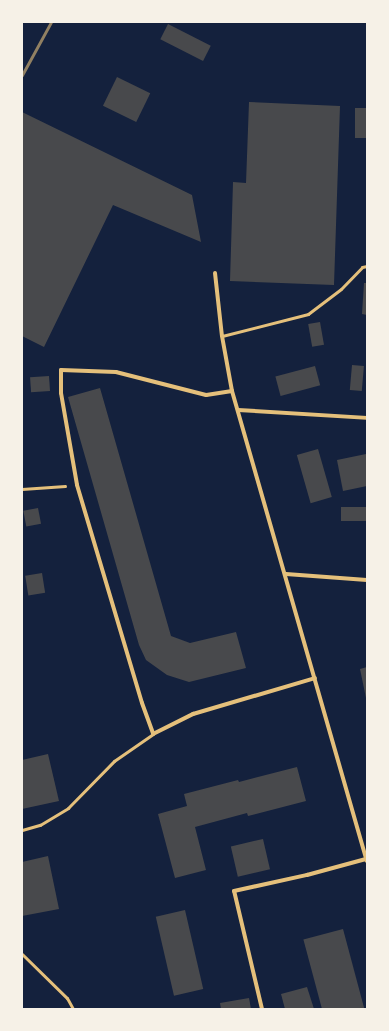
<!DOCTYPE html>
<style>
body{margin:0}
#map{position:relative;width:389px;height:1031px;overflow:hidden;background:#14213d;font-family:Inter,sans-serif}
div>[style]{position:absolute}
.building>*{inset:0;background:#48494c;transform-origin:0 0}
.path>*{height:2.5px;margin:-1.25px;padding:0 1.25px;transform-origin:1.25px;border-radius:1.25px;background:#e5c07b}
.service>*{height:3px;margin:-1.5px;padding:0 1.5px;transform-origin:1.5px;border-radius:1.5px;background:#e5c07b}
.minor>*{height:4px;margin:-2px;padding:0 2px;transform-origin:2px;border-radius:2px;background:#e5c07b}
.rail>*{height:3px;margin:-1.5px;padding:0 1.5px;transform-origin:1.5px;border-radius:1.5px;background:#918062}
span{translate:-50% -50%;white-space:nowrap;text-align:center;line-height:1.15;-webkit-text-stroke:3px #f6f1e7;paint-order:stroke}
.frame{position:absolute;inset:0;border:23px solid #f6f1e7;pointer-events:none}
</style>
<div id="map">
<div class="building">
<i style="left:168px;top:24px;width:48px;height:17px;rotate:27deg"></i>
<i style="left:117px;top:77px;width:37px;height:32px;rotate:26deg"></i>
<i style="clip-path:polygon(249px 102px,340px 106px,334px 285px,230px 281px,233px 182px,246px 183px)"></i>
<i style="left:355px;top:108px;width:12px;height:30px"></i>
<i style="clip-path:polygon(22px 112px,192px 195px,201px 242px,113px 205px,44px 347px,22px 336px)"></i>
<i style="clip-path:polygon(364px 283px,367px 283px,367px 315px,362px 314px)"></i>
<i style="left:320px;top:322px;width:23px;height:12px;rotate:80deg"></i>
<i style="left:352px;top:365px;width:12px;height:25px;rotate:5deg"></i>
<i style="left:315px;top:366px;width:20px;height:41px;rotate:75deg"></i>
<i style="left:49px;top:376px;width:15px;height:19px;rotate:86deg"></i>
<i style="clip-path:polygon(100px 388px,171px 636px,190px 643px,236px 632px,246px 668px,189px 682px,167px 675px,146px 660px,139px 645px,68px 397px)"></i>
<i style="left:318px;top:449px;width:50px;height:22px;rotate:74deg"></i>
<i style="clip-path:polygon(366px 454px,367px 486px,343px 491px,337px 460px)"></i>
<i style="left:367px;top:507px;width:14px;height:26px;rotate:90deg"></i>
<i style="left:38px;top:508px;width:16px;height:15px;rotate:79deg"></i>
<i style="left:42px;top:573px;width:20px;height:17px;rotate:81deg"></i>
<i style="clip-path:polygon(367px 667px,367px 698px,366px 698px,360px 669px)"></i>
<i style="clip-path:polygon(48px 754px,59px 801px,22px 809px,22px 760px)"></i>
<i style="clip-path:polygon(297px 767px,306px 801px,248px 816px,247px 813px,195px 827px,206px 870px,175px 878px,158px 814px,187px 806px,184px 794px,238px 780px,239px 782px)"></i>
<i style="left:263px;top:839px;width:31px;height:33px;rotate:77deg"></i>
<i style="clip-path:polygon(48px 856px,59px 909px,22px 916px,22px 862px)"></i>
<i style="left:185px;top:910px;width:81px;height:30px;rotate:77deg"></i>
<i style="left:343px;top:929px;width:83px;height:41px;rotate:75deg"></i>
<i style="clip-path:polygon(307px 987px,314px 1009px,285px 1009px,281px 994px)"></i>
<i style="clip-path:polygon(249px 998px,251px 1009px,221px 1009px,220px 1003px)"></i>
</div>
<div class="path">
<i style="left:22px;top:489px;width:43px;rotate:-4deg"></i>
</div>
<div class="service">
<i style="left:222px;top:336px;width:89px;rotate:-14.3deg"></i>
<i style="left:308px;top:314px;width:41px;rotate:-37.1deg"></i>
<i style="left:341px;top:289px;width:30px;rotate:-46deg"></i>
<i style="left:362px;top:267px;width:5px;rotate:-11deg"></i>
<i style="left:22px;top:830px;width:19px;rotate:-16deg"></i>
<i style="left:40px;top:825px;width:33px;rotate:-31deg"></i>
<i style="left:68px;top:808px;width:66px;rotate:-45.6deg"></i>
<i style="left:114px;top:761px;width:47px;rotate:-34.7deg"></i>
<i style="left:22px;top:954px;width:63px;rotate:44.4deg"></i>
<i style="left:67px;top:998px;width:13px;rotate:61deg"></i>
</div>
<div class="minor">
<i style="left:215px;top:273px;width:63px;rotate:83.7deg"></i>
<i style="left:222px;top:336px;width:56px;rotate:79.7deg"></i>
<i style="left:232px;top:391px;width:489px;rotate:74deg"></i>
<i style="left:232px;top:391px;width:26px;rotate:171deg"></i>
<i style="left:206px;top:395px;width:93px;rotate:-165.7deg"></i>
<i style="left:116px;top:372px;width:55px;rotate:-177.9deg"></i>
<i style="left:61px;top:370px;width:23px;rotate:90deg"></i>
<i style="left:61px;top:393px;width:93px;rotate:80.1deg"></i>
<i style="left:77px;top:485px;width:227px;rotate:73.4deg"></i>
<i style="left:142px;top:703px;width:33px;rotate:70deg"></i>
<i style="left:153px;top:734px;width:45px;rotate:-26.6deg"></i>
<i style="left:193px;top:714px;width:127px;rotate:-16.4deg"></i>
<i style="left:238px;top:410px;width:129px;rotate:3.5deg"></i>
<i style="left:286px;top:574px;width:81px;rotate:4.2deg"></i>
<i style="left:262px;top:1009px;width:121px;rotate:-103.3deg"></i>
<i style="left:234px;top:891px;width:75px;rotate:-12.4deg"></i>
<i style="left:307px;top:875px;width:61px;rotate:-15.2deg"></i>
</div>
<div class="rail">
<i style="left:22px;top:75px;width:60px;rotate:-61.3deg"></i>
</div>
<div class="frame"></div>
</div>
